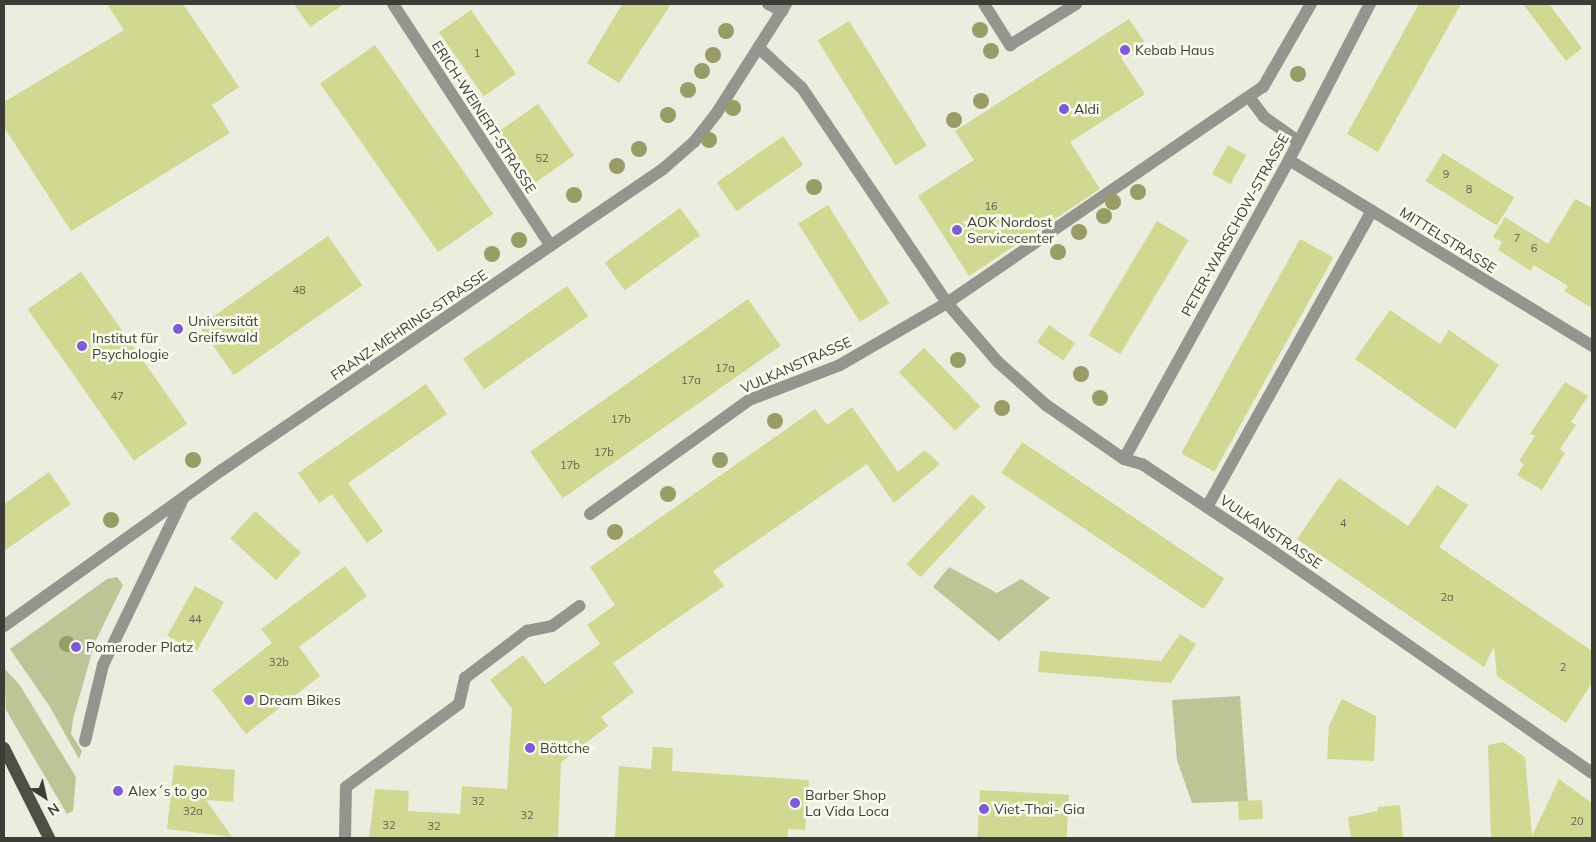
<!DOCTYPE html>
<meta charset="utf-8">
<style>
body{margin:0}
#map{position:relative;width:1596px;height:842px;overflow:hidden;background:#ebedde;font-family:Mulish,sans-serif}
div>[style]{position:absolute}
.green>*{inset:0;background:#bfc497}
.building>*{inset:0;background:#d0d891;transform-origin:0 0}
.minor>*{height:12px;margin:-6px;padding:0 6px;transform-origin:6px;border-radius:6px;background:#94958f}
.major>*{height:12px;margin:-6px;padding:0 6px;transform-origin:6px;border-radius:6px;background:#4e5045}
.trees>*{width:16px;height:16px;margin:-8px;border-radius:50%;background:#989c67}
.dots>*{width:14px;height:14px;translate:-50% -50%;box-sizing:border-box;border:2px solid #f8faeb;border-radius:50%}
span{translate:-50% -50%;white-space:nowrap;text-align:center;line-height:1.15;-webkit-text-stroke:5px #f8faeb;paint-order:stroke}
.number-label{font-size:11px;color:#61644e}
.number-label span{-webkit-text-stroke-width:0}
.poi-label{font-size:14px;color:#3c3d37}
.left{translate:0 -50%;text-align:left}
.street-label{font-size:14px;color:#3c3d37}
.frame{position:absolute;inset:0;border:5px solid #3c3d37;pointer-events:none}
.north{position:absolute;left:20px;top:772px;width:50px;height:50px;-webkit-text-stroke:4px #f8faeb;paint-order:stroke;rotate:145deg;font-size:14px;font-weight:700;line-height:20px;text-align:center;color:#3c3d37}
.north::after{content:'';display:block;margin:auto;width:18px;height:22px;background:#3c3d37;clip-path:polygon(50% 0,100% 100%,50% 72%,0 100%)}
</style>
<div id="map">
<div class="green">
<i style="clip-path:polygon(949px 567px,997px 593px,1021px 579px,1050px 598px,999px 641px,933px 587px)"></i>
<i style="clip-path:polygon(117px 577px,123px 585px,95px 642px,73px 719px,71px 734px,82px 751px,79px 759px,50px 707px,10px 649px,107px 579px)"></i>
<i style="clip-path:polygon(4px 668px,19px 684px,76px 777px,73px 811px,67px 814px,6px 710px)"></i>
<i style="clip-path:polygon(1240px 696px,1248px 801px,1192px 803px,1177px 760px,1172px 700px)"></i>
</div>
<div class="building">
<i style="clip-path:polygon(107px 4px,183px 4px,239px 87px,212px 105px,230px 133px,71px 231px,4px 127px,4px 102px,124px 30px)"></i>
<i style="clip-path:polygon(294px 4px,344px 4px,310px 27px)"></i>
<i style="clip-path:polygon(622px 4px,671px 4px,619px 83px,587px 63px)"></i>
<i style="clip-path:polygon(1419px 4px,1461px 4px,1378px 152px,1347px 134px)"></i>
<i style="clip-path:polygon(1523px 4px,1549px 4px,1582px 48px,1566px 61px)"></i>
<i style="left:471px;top:10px;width:78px;height:39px;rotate:55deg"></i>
<i style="clip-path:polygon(1129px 19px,1145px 43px,1121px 58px,1145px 94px,1070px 142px,1100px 189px,969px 276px,918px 196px,974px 160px,955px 131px)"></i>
<i style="left:849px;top:21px;width:147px;height:37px;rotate:58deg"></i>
<i style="left:375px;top:45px;width:206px;height:67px;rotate:55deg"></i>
<i style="left:538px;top:104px;width:63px;height:47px;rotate:55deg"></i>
<i style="left:783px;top:136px;width:35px;height:81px;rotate:55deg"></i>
<i style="left:1228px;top:145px;width:21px;height:33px;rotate:29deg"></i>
<i style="left:1443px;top:153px;width:84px;height:33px;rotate:32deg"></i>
<i style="clip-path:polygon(1575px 199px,1592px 208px,1592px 308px,1564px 291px,1568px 286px,1534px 265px,1531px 271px,1498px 250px,1502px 242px,1493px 237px,1505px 217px,1548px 244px)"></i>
<i style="left:828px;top:205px;width:116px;height:35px;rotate:58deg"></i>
<i style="left:680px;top:208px;width:34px;height:93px;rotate:54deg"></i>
<i style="left:1157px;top:221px;width:37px;height:133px;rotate:31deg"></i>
<i style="left:328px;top:236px;width:60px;height:157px;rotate:55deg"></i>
<i style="left:1300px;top:239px;width:38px;height:245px;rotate:29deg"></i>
<i style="left:81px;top:272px;width:185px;height:65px;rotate:55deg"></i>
<i style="left:567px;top:286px;width:37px;height:127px;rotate:55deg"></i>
<i style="left:748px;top:299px;width:57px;height:266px;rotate:55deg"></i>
<i style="clip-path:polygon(1390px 310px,1440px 344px,1449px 330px,1499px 365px,1455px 429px,1355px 359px)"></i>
<i style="left:1049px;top:325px;width:32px;height:21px;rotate:35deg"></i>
<i style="left:924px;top:348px;width:81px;height:35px;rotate:46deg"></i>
<i style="clip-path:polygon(1565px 382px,1588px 396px,1571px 422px,1576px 425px,1560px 449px,1565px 453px,1542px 490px,1517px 475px,1524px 464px,1519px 461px,1535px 436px,1530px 434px)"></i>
<i style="clip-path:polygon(426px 384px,447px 414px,348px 483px,383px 531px,367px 543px,332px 494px,319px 503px,298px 473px)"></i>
<i style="clip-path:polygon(852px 407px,898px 472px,925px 450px,940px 464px,894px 503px,867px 464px,713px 571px,724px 586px,613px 663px,634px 692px,601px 717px,608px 726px,561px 762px,558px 838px,369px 838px,375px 789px,409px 791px,408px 811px,460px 814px,462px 786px,507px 789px,512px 709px,490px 680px,523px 655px,545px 684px,600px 644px,587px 625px,615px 605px,590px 567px,815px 409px,827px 425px)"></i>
<i style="left:1022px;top:442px;width:244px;height:37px;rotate:34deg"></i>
<i style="clip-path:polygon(49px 472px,71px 504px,4px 551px,4px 504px)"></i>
<i style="clip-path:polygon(1339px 478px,1408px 526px,1437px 485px,1468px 505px,1439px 547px,1592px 651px,1592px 683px,1566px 723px,1497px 676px,1494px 647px,1484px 667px,1297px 539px)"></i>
<i style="left:972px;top:494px;width:19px;height:96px;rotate:43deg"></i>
<i style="left:255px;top:511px;width:62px;height:37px;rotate:42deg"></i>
<i style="clip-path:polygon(345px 566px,367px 596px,299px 647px,320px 676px,246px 734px,212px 690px,272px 643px,261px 629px)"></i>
<i style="left:195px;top:586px;width:33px;height:57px;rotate:29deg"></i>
<i style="clip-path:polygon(1180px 634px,1196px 644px,1171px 683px,1038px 672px,1040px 651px,1161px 661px)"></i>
<i style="clip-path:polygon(1342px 699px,1376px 716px,1374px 761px,1327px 759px,1329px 726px)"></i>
<i style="clip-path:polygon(1503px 742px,1525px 757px,1532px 836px,1559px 779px,1592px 803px,1592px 838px,1491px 838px,1488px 745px)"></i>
<i style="clip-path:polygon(653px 747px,673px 748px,672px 771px,809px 780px,805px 830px,788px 829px,787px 838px,615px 838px,619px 766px,651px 769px)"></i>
<i style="clip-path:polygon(174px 765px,235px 770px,233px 802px,206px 800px,232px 837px,167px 829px)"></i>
<i style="left:980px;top:790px;width:89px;height:48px;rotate:3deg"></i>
<i style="left:1262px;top:800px;width:19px;height:24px;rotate:87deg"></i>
<i style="clip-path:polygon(1400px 805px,1403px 838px,1351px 838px,1348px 817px,1378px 811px,1378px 807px)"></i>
</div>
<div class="minor">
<i style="left:393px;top:4px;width:288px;rotate:56.9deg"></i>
<i style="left:768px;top:4px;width:16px;rotate:27deg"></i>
<i style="left:984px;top:4px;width:49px;rotate:57.6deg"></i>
<i style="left:1010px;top:45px;width:78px;rotate:-31.8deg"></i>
<i style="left:760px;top:49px;width:57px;rotate:42.9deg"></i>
<i style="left:802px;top:88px;width:259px;rotate:56deg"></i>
<i style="left:947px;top:303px;width:78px;rotate:49.2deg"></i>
<i style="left:998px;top:362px;width:64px;rotate:41.9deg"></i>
<i style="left:1046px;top:405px;width:95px;rotate:34.7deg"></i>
<i style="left:1124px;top:459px;width:19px;rotate:16deg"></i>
<i style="left:1142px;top:464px;width:150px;rotate:33.6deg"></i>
<i style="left:1267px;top:547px;width:396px;rotate:34.8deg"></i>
<i style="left:1249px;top:97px;width:25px;rotate:53deg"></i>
<i style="left:1264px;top:117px;width:42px;rotate:35.2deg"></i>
<i style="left:1289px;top:160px;width:356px;rotate:31.5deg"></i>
<i style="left:1124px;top:459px;width:342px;rotate:-61.1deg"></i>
<i style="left:1289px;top:160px;width:176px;rotate:-62.6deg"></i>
<i style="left:1207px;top:507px;width:339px;rotate:-60.9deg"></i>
<i style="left:590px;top:514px;width:196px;rotate:-35.6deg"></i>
<i style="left:749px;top:400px;width:97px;rotate:-21deg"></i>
<i style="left:840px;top:365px;width:124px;rotate:-30.1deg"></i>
<i style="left:947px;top:303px;width:383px;rotate:-34.4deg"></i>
<i style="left:1263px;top:87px;width:96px;rotate:-60deg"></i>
<i style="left:4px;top:626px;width:268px;rotate:-35.6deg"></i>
<i style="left:222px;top:470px;width:534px;rotate:-34.32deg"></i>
<i style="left:663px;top:169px;width:41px;rotate:-41.1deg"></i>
<i style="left:694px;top:142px;width:36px;rotate:-52deg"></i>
<i style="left:716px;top:114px;width:130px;rotate:-57.5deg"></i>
<i style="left:85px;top:741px;width:78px;rotate:-76.7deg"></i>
<i style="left:103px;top:665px;width:182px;rotate:-64.3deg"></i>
<i style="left:345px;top:838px;width:51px;rotate:-88.9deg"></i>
<i style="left:346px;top:787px;width:140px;rotate:-36.3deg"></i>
<i style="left:459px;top:704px;width:27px;rotate:-77deg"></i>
<i style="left:465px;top:678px;width:78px;rotate:-37.2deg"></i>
<i style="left:527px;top:631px;width:25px;rotate:-11deg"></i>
<i style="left:552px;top:626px;width:34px;rotate:-36deg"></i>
</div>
<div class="major">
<i style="left:4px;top:748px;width:101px;rotate:63.4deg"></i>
</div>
<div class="trees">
<i style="left:980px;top:30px"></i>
<i style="left:726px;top:31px"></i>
<i style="left:991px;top:51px"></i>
<i style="left:713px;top:55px"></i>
<i style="left:702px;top:71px"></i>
<i style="left:1298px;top:74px"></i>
<i style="left:688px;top:90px"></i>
<i style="left:981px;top:101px"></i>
<i style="left:733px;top:108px"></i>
<i style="left:668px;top:115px"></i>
<i style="left:954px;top:120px"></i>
<i style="left:709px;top:140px"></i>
<i style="left:639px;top:149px"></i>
<i style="left:617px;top:166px"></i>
<i style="left:814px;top:187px"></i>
<i style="left:1138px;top:192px"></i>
<i style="left:574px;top:195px"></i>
<i style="left:1113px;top:202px"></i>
<i style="left:1104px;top:216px"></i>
<i style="left:1079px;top:232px"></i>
<i style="left:519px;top:240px"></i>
<i style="left:1058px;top:252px"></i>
<i style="left:492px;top:254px"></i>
<i style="left:958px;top:360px"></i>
<i style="left:1081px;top:374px"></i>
<i style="left:1100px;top:398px"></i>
<i style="left:1002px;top:408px"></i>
<i style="left:775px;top:421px"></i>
<i style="left:193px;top:460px"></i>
<i style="left:720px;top:460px"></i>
<i style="left:668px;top:494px"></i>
<i style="left:111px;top:520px"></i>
<i style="left:615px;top:532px"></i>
<i style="left:67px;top:644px"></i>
</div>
<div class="dots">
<i style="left:1125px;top:50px;background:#7f5bd5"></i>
<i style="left:1064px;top:109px;background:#7f5bd5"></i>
<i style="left:957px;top:230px;background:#7f5bd5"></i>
<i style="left:178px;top:329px;background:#7f5bd5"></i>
<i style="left:82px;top:346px;background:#7f5bd5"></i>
<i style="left:76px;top:647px;background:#7f5bd5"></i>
<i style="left:249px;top:700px;background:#7f5bd5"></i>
<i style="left:530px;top:748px;background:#7f5bd5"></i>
<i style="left:118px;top:791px;background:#7f5bd5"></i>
<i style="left:795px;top:803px;background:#7f5bd5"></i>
<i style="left:984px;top:809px;background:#7f5bd5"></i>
</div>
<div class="number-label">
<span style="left:477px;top:53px">1</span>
<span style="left:542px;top:158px">52</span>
<span style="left:1446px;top:174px">9</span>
<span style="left:1469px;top:189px">8</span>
<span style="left:991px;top:206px">16</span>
<span style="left:1517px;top:238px">7</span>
<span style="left:1534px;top:248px">6</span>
<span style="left:299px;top:290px">48</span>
<span style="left:725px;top:368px">17a</span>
<span style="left:691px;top:380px">17a</span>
<span style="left:117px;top:396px">47</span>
<span style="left:621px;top:419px">17b</span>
<span style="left:604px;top:452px">17b</span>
<span style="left:570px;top:465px">17b</span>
<span style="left:1343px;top:523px">4</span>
<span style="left:1447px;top:597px">2a</span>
<span style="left:195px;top:619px">44</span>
<span style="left:279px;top:662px">32b</span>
<span style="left:1563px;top:667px">2</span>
<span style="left:478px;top:801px">32</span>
<span style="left:193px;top:811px">32a</span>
<span style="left:527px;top:815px">32</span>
<span style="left:1577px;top:821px">20</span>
<span style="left:389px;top:825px">32</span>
<span style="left:434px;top:826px">32</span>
</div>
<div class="poi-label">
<span class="left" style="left:1135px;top:50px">Kebab Haus</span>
<span class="left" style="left:1074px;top:109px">Aldi</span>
<span class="left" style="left:967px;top:230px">AOK Nordost<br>Servicecenter</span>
<span class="left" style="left:188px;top:329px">Universität<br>Greifswald</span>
<span class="left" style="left:92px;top:346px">Institut für<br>Psychologie</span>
<span class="left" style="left:86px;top:647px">Pomeroder Platz</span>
<span class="left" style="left:259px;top:700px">Dream Bikes</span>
<span class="left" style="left:540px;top:748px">Böttche</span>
<span class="left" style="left:128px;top:791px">Alex´s to go</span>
<span class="left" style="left:805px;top:803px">Barber Shop<br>La Vida Loca</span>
<span class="left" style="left:994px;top:809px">Viet-Thai- Gia</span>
</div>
<div class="street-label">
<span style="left:484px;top:117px;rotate:57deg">ERICH-WEINERT-STRASSE</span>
<span style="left:1235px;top:225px;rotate:-61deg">PETER-WARSCHOW-STRASSE</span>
<span style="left:1448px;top:240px;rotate:32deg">MITTELSTRASSE</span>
<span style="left:409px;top:325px;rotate:-34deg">FRANZ-MEHRING-STRASSE</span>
<span style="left:796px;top:365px;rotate:-24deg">VULKANSTRASSE</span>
<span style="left:1271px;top:532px;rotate:34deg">VULKANSTRASSE</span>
</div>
<div class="frame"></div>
<div class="north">N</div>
</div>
